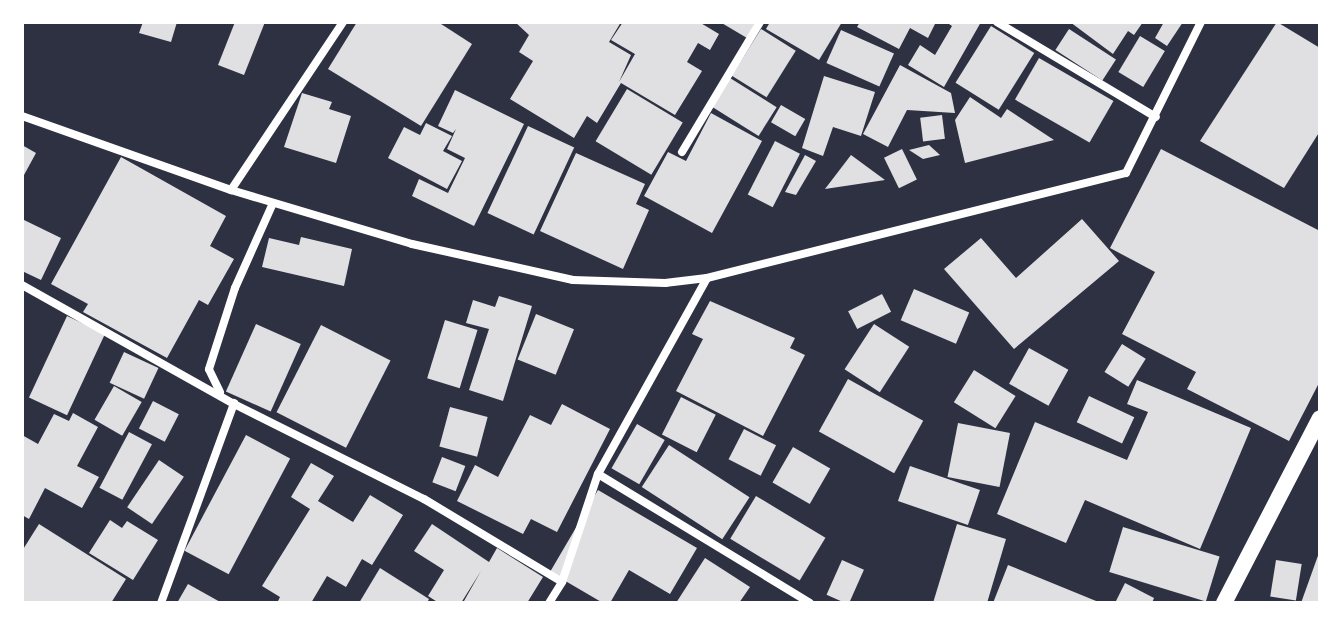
<!DOCTYPE html>
<style>
body{margin:0}
#map{position:relative;width:1342px;height:625px;overflow:hidden;background:#2d3142;font-family:Barlow,sans-serif}
div>[style]{position:absolute}
.building>*{inset:0;background:#e0e0e3;transform-origin:0 0}
.minor>*{height:8px;margin:-4px;padding:0 4px;transform-origin:4px;border-radius:4px;background:#fff}
.secondary>*{height:16px;margin:-8px;padding:0 8px;transform-origin:8px;border-radius:8px;background:#fff}
span{translate:-50% -50%;white-space:nowrap;text-align:center;line-height:1.15;-webkit-text-stroke:7px #fff;paint-order:stroke}
.frame{position:absolute;inset:0;border:24px solid #fff;pointer-events:none}
</style>
<div id="map">
<div class="building">
<i style="clip-path:polygon(143px 22px,177px 22px,171px 42px,139px 33px)"></i>
<i style="clip-path:polygon(235px 22px,265px 22px,244px 75px,218px 65px)"></i>
<i style="clip-path:polygon(357px 22px,438px 22px,472px 44px,421px 126px,328px 69px)"></i>
<i style="clip-path:polygon(515px 22px,621px 22px,609px 42px,631px 55px,619px 82px,635px 54px,611px 40px,623px 22px,699px 22px,719px 34px,710px 50px,698px 43px,687px 62px,702px 71px,675px 115px,621px 83px,597px 123px,587px 116px,574px 138px,510px 99px,533px 61px,519px 52px,529px 35px)"></i>
<i style="clip-path:polygon(720px 22px,757px 22px,747px 38px)"></i>
<i style="clip-path:polygon(770px 22px,842px 22px,819px 60px,766px 29px)"></i>
<i style="clip-path:polygon(860px 22px,936px 22px,928px 38px,910px 28px,899px 49px,857px 27px)"></i>
<i style="clip-path:polygon(946px 22px,981px 22px,944px 87px,908px 65px,920px 45px,935px 55px,952px 26px)"></i>
<i style="clip-path:polygon(1070px 22px,1143px 22px,1134px 35px,1128px 31px,1113px 54px)"></i>
<i style="clip-path:polygon(1164px 22px,1183px 22px,1167px 46px,1155px 38px)"></i>
<i style="clip-path:polygon(1277px 22px,1320px 48px,1320px 131px,1284px 188px,1200px 141px)"></i>
<i style="left:991px;top:26px;width:51px;height:67px;rotate:32deg"></i>
<i style="left:761px;top:29px;width:41px;height:55px;rotate:32deg"></i>
<i style="left:1069px;top:29px;width:56px;height:25px;rotate:33deg"></i>
<i style="left:841px;top:30px;width:58px;height:36px;rotate:24deg"></i>
<i style="left:1140px;top:36px;width:29px;height:42px;rotate:31deg"></i>
<i style="left:1039px;top:58px;width:86px;height:48px;rotate:30deg"></i>
<i style="clip-path:polygon(900px 65px,951px 93px,955px 113px,907px 110px,888px 147px,863px 134px)"></i>
<i style="clip-path:polygon(824px 76px,875px 92px,861px 136px,833px 127px,823px 156px,802px 148px)"></i>
<i style="left:730px;top:78px;width:55px;height:34px;rotate:32deg"></i>
<i style="left:627px;top:89px;width:65px;height:61px;rotate:31deg"></i>
<i style="clip-path:polygon(455px 90px,524px 124px,474px 226px,412px 196px,419px 179px,448px 193px,465px 158px,447px 149px,456px 129px,453px 133px,438px 126px)"></i>
<i style="clip-path:polygon(302px 93px,332px 102px,329px 109px,351px 116px,336px 163px,284px 147px)"></i>
<i style="clip-path:polygon(970px 97px,1001px 118px,1007px 109px,1054px 140px,965px 163px,955px 120px)"></i>
<i style="left:781px;top:105px;width:28px;height:20px;rotate:30deg"></i>
<i style="clip-path:polygon(711px 113px,762px 141px,712px 233px,644px 196px,668px 152px,686px 161px)"></i>
<i style="left:942px;top:115px;width:24px;height:22px;rotate:83deg"></i>
<i style="clip-path:polygon(426px 123px,452px 136px,443px 151px,462px 161px,447px 189px,388px 158px,404px 127px,420px 135px)"></i>
<i style="left:528px;top:126px;width:51px;height:96px;rotate:25deg"></i>
<i style="left:775px;top:141px;width:28px;height:60px;rotate:27deg"></i>
<i style="clip-path:polygon(22px 145px,36px 153px,24px 175px,22px 174px)"></i>
<i style="clip-path:polygon(929px 145px,940px 155px,923px 159px,909px 150px)"></i>
<i style="left:902px;top:149px;width:34px;height:20px;rotate:64deg"></i>
<i style="clip-path:polygon(1161px 149px,1320px 231px,1320px 381px,1289px 441px,1187px 389px,1196px 372px,1122px 334px,1155px 272px,1110px 248px)"></i>
<i style="clip-path:polygon(576px 153px,645px 184px,636px 204px,649px 210px,623px 269px,540px 231px)"></i>
<i style="clip-path:polygon(805px 155px,816px 161px,796px 195px,785px 192px)"></i>
<i style="clip-path:polygon(851px 155px,885px 180px,825px 189px)"></i>
<i style="clip-path:polygon(121px 157px,226px 216px,210px 246px,234px 259px,208px 305px,199px 300px,167px 358px,83px 312px,88px 304px,51px 284px)"></i>
<i style="clip-path:polygon(22px 219px,61px 238px,41px 280px,22px 271px)"></i>
<i style="clip-path:polygon(1082px 219px,1119px 261px,1014px 349px,944px 269px,981px 238px,1016px 278px)"></i>
<i style="clip-path:polygon(301px 237px,352px 249px,344px 286px,262px 267px,269px 238px,299px 245px)"></i>
<i style="left:914px;top:289px;width:60px;height:34px;rotate:23deg"></i>
<i style="left:882px;top:294px;width:20px;height:38px;rotate:63deg"></i>
<i style="clip-path:polygon(499px 296px,532px 306px,503px 401px,469px 390px,489px 329px,466px 323px,473px 300px,495px 307px)"></i>
<i style="clip-path:polygon(710px 301px,795px 338px,790px 348px,805px 355px,763px 436px,676px 391px,703px 339px,692px 334px)"></i>
<i style="left:536px;top:314px;width:41px;height:49px;rotate:22deg"></i>
<i style="left:67px;top:316px;width:42px;height:90px;rotate:25deg"></i>
<i style="left:445px;top:320px;width:34px;height:61px;rotate:17deg"></i>
<i style="left:256px;top:324px;width:49px;height:74px;rotate:24deg"></i>
<i style="left:874px;top:324px;width:42px;height:54px;rotate:33deg"></i>
<i style="left:321px;top:325px;width:78px;height:98px;rotate:27deg"></i>
<i style="left:1122px;top:344px;width:28px;height:33px;rotate:32deg"></i>
<i style="left:1029px;top:348px;width:45px;height:41px;rotate:29deg"></i>
<i style="left:124px;top:352px;width:38px;height:34px;rotate:25deg"></i>
<i style="left:974px;top:370px;width:49px;height:38px;rotate:32deg"></i>
<i style="left:848px;top:379px;width:86px;height:60px;rotate:29deg"></i>
<i style="clip-path:polygon(1137px 380px,1251px 428px,1200px 549px,1085px 500px,1066px 543px,997px 514px,1035px 422px,1127px 460px,1148px 412px,1127px 404px)"></i>
<i style="left:114px;top:386px;width:32px;height:39px;rotate:30deg"></i>
<i style="left:1089px;top:396px;width:50px;height:29px;rotate:25deg"></i>
<i style="left:681px;top:397px;width:39px;height:42px;rotate:27deg"></i>
<i style="left:153px;top:401px;width:29px;height:31px;rotate:27deg"></i>
<i style="clip-path:polygon(562px 404px,610px 429px,557px 532px,531px 519px,523px 534px,457px 501px,475px 465px,498px 477px,530px 415px,551px 425px)"></i>
<i style="left:450px;top:407px;width:39px;height:41px;rotate:15deg"></i>
<i style="clip-path:polygon(73px 413px,98px 427px,77px 466px,99px 477px,82px 508px,45px 488px,29px 519px,22px 515px,22px 435px,38px 444px,54px 414px,69px 421px)"></i>
<i style="left:958px;top:423px;width:53px;height:55px;rotate:11deg"></i>
<i style="left:637px;top:424px;width:32px;height:51px;rotate:30deg"></i>
<i style="left:744px;top:429px;width:36px;height:34px;rotate:27deg"></i>
<i style="left:129px;top:432px;width:26px;height:63px;rotate:28deg"></i>
<i style="left:246px;top:435px;width:50px;height:131px;rotate:28deg"></i>
<i style="left:669px;top:445px;width:96px;height:50px;rotate:33deg"></i>
<i style="left:793px;top:447px;width:43px;height:41px;rotate:30deg"></i>
<i style="left:442px;top:457px;width:25px;height:27px;rotate:21deg"></i>
<i style="left:159px;top:460px;width:30px;height:57px;rotate:34deg"></i>
<i style="clip-path:polygon(311px 463px,334px 476px,318px 501px,353px 522px,370px 495px,403px 515px,372px 565px,362px 559px,346px 587px,327px 576px,311px 603px,277px 603px,280px 597px,262px 586px,310px 509px,291px 497px)"></i>
<i style="left:910px;top:466px;width:74px;height:37px;rotate:19deg"></i>
<i style="clip-path:polygon(598px 490px,697px 548px,670px 594px,629px 570px,610px 603px,603px 603px,550px 572px)"></i>
<i style="left:756px;top:496px;width:81px;height:50px;rotate:31deg"></i>
<i style="clip-path:polygon(110px 520px,122px 528px,127px 521px,158px 540px,133px 580px,89px 553px)"></i>
<i style="clip-path:polygon(39px 524px,126px 579px,111px 603px,22px 603px,22px 551px)"></i>
<i style="clip-path:polygon(432px 524px,489px 562px,497px 548px,543px 577px,527px 603px,464px 601px,481px 571px,461px 603px,439px 603px,428px 596px,444px 570px,414px 551px)"></i>
<i style="clip-path:polygon(957px 524px,1006px 539px,987px 603px,933px 603px)"></i>
<i style="left:1123px;top:527px;width:101px;height:47px;rotate:17deg"></i>
<i style="clip-path:polygon(1320px 550px,1320px 603px,1301px 603px)"></i>
<i style="clip-path:polygon(705px 558px,750px 587px,739px 603px,676px 603px)"></i>
<i style="left:842px;top:560px;width:24px;height:38px;rotate:24deg"></i>
<i style="left:1276px;top:560px;width:26px;height:37px;rotate:9deg"></i>
<i style="clip-path:polygon(1008px 565px,1101px 603px,993px 603px)"></i>
<i style="clip-path:polygon(380px 568px,429px 599px,427px 603px,359px 603px)"></i>
<i style="clip-path:polygon(1125px 583px,1154px 598px,1152px 603px,1115px 603px)"></i>
<i style="clip-path:polygon(188px 584px,222px 603px,177px 603px)"></i>
</div>
<div class="minor">
<i style="left:997px;top:22px;width:185px;rotate:30.9deg"></i>
<i style="left:22px;top:116px;width:222px;rotate:19.5deg"></i>
<i style="left:231px;top:190px;width:189px;rotate:16.6deg"></i>
<i style="left:412px;top:244px;width:165px;rotate:12.6deg"></i>
<i style="left:573px;top:280px;width:92px;rotate:1.9deg"></i>
<i style="left:665px;top:283px;width:42px;rotate:-6.8deg"></i>
<i style="left:707px;top:278px;width:432px;rotate:-14.1deg"></i>
<i style="left:1126px;top:173px;width:169px;rotate:-63.6deg"></i>
<i style="left:682px;top:152px;width:152px;rotate:-59deg"></i>
<i style="left:231px;top:190px;width:202px;rotate:-56.3deg"></i>
<i style="left:22px;top:285px;width:245px;rotate:29.3deg"></i>
<i style="left:236px;top:405px;width:210px;rotate:26.6deg"></i>
<i style="left:424px;top:499px;width:161px;rotate:31deg"></i>
<i style="left:220px;top:392px;width:25px;rotate:-116deg"></i>
<i style="left:209px;top:369px;width:85px;rotate:-72.2deg"></i>
<i style="left:235px;top:288px;width:93px;rotate:-65.9deg"></i>
<i style="left:598px;top:474px;width:248px;rotate:31.3deg"></i>
<i style="left:161px;top:603px;width:213px;rotate:-69.9deg"></i>
<i style="left:549px;top:603px;width:25px;rotate:-58deg"></i>
<i style="left:562px;top:582px;width:114px;rotate:-71.6deg"></i>
<i style="left:598px;top:474px;width:224px;rotate:-60.9deg"></i>
</div>
<div class="secondary">
<i style="left:1224px;top:603px;width:208px;rotate:-62.6deg"></i>
</div>
<div class="frame"></div>
</div>
